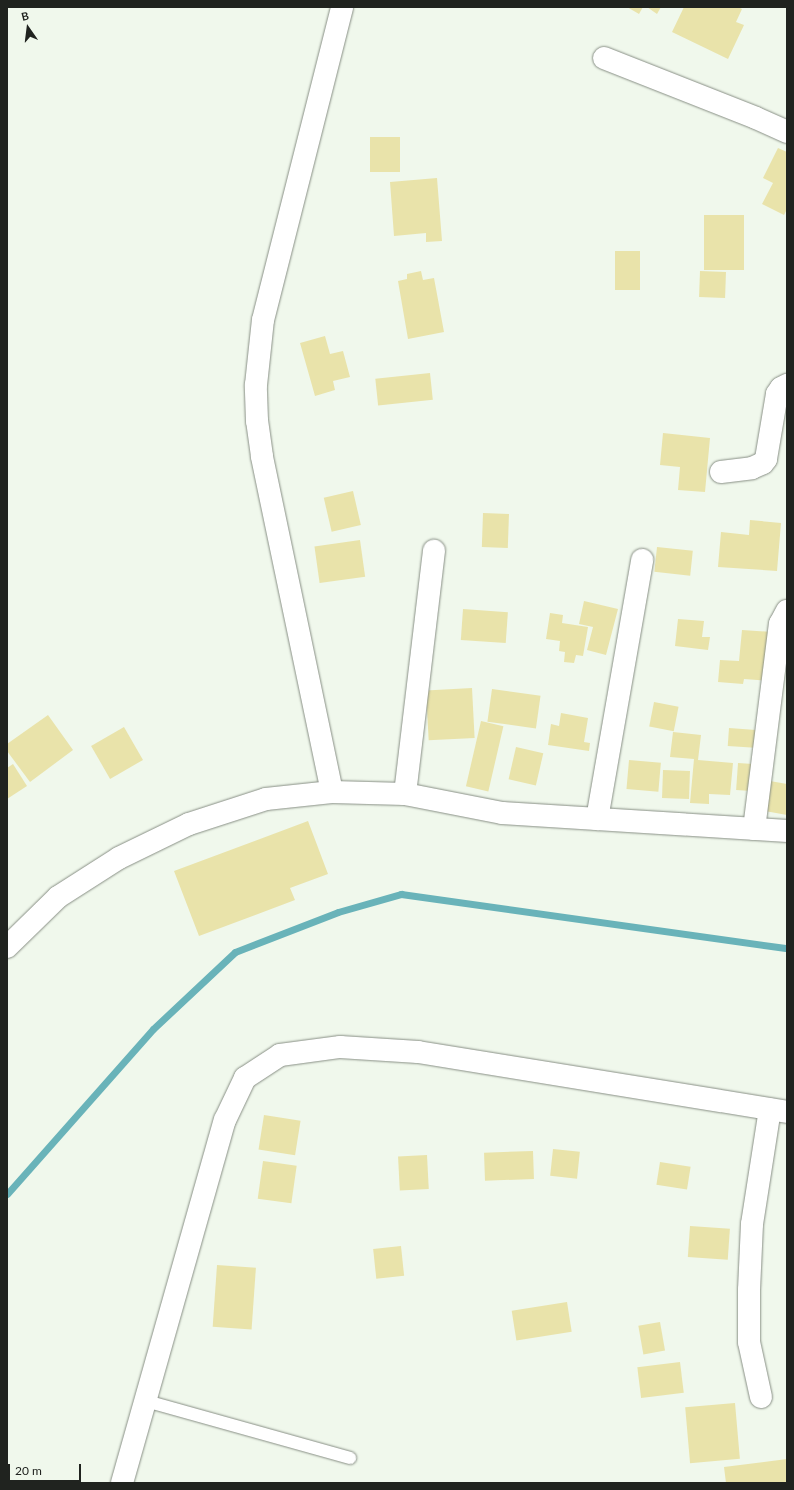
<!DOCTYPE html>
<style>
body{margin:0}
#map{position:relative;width:794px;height:1490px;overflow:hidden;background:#f0f8ec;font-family:Lato,sans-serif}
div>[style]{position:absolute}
.stream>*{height:7px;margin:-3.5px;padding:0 3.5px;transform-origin:3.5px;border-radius:3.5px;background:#69b3b9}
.building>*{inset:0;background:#e9e3aa;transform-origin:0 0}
.roads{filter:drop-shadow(0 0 1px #888f85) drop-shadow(0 0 1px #888f85)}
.service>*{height:12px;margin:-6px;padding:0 6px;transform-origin:6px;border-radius:6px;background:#fff}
.minor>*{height:22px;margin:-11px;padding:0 11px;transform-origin:11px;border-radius:11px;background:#fff}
.secondary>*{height:22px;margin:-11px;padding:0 11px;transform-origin:11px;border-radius:11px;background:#fff}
span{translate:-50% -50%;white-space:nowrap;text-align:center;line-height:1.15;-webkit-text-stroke:4px #f0f8ec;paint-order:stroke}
.frame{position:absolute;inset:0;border:8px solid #20231f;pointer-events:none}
.north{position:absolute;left:8px;top:8px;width:40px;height:40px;-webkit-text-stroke:3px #f0f8ec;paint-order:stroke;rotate:346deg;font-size:11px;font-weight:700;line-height:16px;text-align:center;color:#20231f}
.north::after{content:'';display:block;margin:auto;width:14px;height:18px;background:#20231f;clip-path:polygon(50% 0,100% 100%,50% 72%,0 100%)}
.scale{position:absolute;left:8px;top:1464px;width:73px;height:18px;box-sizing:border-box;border:2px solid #20231f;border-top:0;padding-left:5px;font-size:12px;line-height:14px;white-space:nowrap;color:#20231f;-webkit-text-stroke:3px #f0f8ec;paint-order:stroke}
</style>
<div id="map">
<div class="stream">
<i style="left:7px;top:1194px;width:220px;rotate:-48.5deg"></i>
<i style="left:153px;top:1029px;width:112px;rotate:-43.2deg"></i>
<i style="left:235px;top:952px;width:110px;rotate:-21.2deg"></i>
<i style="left:338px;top:912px;width:66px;rotate:-15.9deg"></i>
<i style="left:401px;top:894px;width:390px;rotate:8deg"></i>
</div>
<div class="building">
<i style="clip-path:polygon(627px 7px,643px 7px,639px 14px)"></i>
<i style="clip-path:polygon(647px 7px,661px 7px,657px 14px)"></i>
<i style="clip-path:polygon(684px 7px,738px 7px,742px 9px,736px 22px,744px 25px,728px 59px,672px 32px)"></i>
<i style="left:370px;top:137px;width:30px;height:35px"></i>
<i style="clip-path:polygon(778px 148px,787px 152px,787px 209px,784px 215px,762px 204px,773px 183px,763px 178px)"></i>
<i style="clip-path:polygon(437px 178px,442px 241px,426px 242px,426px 233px,394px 236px,390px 182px)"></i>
<i style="left:704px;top:215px;width:40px;height:55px"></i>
<i style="left:615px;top:251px;width:25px;height:39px"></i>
<i style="clip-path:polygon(421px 271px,423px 280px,434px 278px,444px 332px,408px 339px,398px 281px,407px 279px,407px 274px)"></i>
<i style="left:700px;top:271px;width:26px;height:26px;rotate:2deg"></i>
<i style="clip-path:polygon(325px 336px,330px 354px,343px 351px,350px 377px,333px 381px,335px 390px,315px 396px,300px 343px)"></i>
<i style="left:430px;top:373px;width:27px;height:55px;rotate:84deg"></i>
<i style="clip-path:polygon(663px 433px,710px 438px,705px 492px,678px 490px,680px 467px,660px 465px)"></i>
<i style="left:353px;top:491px;width:35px;height:30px;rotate:77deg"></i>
<i style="left:483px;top:513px;width:26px;height:34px;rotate:2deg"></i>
<i style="clip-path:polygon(750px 520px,781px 523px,777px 571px,718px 567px,721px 532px,749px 535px)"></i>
<i style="left:360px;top:540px;width:37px;height:46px;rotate:82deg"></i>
<i style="left:657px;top:547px;width:36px;height:25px;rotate:6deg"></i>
<i style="clip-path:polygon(584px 601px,618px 609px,606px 655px,587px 650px,593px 627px,579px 624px)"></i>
<i style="left:463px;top:609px;width:45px;height:31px;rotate:4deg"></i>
<i style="clip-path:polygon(550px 613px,563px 615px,562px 623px,588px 627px,583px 656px,576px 655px,574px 663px,564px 662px,565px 652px,559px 651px,560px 641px,546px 639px)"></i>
<i style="clip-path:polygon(678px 619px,704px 621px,702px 637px,710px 637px,708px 650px,675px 646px)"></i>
<i style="clip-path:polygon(742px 630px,773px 632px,769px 681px,744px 679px,743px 684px,718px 682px,720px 660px,739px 661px)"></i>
<i style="left:472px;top:688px;width:50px;height:46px;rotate:87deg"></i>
<i style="left:492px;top:689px;width:49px;height:33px;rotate:8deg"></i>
<i style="left:654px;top:702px;width:25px;height:25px;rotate:11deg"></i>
<i style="clip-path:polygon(561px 713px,588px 718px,584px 742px,590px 743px,589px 751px,548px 745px,551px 724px,559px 726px)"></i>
<i style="clip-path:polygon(48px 715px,73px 750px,30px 782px,7px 751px,7px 744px)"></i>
<i style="left:481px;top:721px;width:23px;height:67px;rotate:13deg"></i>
<i style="left:124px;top:727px;width:38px;height:38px;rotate:60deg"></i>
<i style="left:729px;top:728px;width:27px;height:18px;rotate:4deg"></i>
<i style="clip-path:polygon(673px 732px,701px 735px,698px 760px,733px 763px,730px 795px,709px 794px,709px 804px,690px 803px,694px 759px,670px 757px)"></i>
<i style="left:516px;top:747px;width:28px;height:33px;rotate:13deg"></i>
<i style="left:629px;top:760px;width:32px;height:29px;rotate:5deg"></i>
<i style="left:738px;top:763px;width:15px;height:27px;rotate:4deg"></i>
<i style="clip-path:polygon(13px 764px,27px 786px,7px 799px,7px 768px)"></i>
<i style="left:663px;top:770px;width:27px;height:28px;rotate:2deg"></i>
<i style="clip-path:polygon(770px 781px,787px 784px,787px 815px,765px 811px)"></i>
<i style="clip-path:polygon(308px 821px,328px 874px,290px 888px,295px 900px,199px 936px,174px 871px)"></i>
<i style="left:264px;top:1115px;width:37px;height:35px;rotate:9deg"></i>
<i style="left:553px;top:1149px;width:27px;height:27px;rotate:6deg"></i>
<i style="left:533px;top:1151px;width:28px;height:49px;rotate:88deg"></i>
<i style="left:427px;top:1155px;width:34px;height:29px;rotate:87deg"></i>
<i style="left:263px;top:1161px;width:34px;height:38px;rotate:8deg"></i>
<i style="left:660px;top:1162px;width:31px;height:23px;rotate:9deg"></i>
<i style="left:690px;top:1226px;width:40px;height:31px;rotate:4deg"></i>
<i style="left:401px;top:1246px;width:30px;height:28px;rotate:84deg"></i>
<i style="left:217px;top:1265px;width:39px;height:62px;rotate:4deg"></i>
<i style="left:567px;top:1302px;width:30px;height:56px;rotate:81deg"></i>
<i style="left:660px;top:1322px;width:29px;height:22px;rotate:80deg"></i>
<i style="left:680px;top:1362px;width:31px;height:43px;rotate:83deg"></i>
<i style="left:735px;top:1403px;width:56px;height:50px;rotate:85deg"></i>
<i style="clip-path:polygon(787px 1459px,787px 1483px,726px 1483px,724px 1467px)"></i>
</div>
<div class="roads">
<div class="service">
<i style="left:146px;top:1401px;width:212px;rotate:15.6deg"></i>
</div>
<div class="minor">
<i style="left:604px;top:58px;width:163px;rotate:21.5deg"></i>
<i style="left:756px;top:118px;width:34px;rotate:24deg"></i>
<i style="left:721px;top:472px;width:31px;rotate:-7deg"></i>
<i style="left:752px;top:468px;width:12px;rotate:-24deg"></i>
<i style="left:763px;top:463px;width:5px;rotate:-53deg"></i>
<i style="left:766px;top:459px;width:66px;rotate:-80.4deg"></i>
<i style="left:777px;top:394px;width:7px;rotate:-56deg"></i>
<i style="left:781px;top:388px;width:7px;rotate:-27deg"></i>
<i style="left:332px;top:792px;width:343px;rotate:-101.8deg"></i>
<i style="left:262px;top:456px;width:35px;rotate:-98deg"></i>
<i style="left:257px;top:421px;width:36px;rotate:-92deg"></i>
<i style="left:256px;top:385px;width:65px;rotate:-83.9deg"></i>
<i style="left:263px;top:320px;width:323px;rotate:-75.8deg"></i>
<i style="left:405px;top:794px;width:245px;rotate:-83.2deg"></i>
<i style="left:597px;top:819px;width:263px;rotate:-80.1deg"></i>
<i style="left:754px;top:829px;width:207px;rotate:-82.8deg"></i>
<i style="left:780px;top:624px;width:15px;rotate:-62deg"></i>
<i style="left:761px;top:1397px;width:56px;rotate:-102.3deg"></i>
<i style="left:749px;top:1342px;width:52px;rotate:-90deg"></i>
<i style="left:749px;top:1290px;width:66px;rotate:-87.4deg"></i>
<i style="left:752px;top:1224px;width:116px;rotate:-81.1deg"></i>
<i style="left:122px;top:1483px;width:377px;rotate:-74.2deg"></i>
<i style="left:225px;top:1120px;width:47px;rotate:-64.5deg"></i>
<i style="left:245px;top:1078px;width:42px;rotate:-33.3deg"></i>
<i style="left:280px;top:1055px;width:61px;rotate:-7.6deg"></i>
<i style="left:340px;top:1047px;width:78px;rotate:3.7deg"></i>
<i style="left:418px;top:1052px;width:374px;rotate:9.2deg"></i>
</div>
<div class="secondary">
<i style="left:7px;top:947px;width:71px;rotate:-44.4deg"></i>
<i style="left:58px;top:897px;width:72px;rotate:-32.6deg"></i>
<i style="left:119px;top:858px;width:78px;rotate:-25.9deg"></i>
<i style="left:189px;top:824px;width:81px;rotate:-18deg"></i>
<i style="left:266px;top:799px;width:66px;rotate:-6.1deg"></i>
<i style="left:332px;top:792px;width:73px;rotate:1.6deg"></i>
<i style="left:405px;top:794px;width:99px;rotate:11.1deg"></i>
<i style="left:502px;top:813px;width:286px;rotate:3.6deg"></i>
</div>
</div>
<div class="frame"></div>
<div class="north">B</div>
<div class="scale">20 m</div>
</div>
